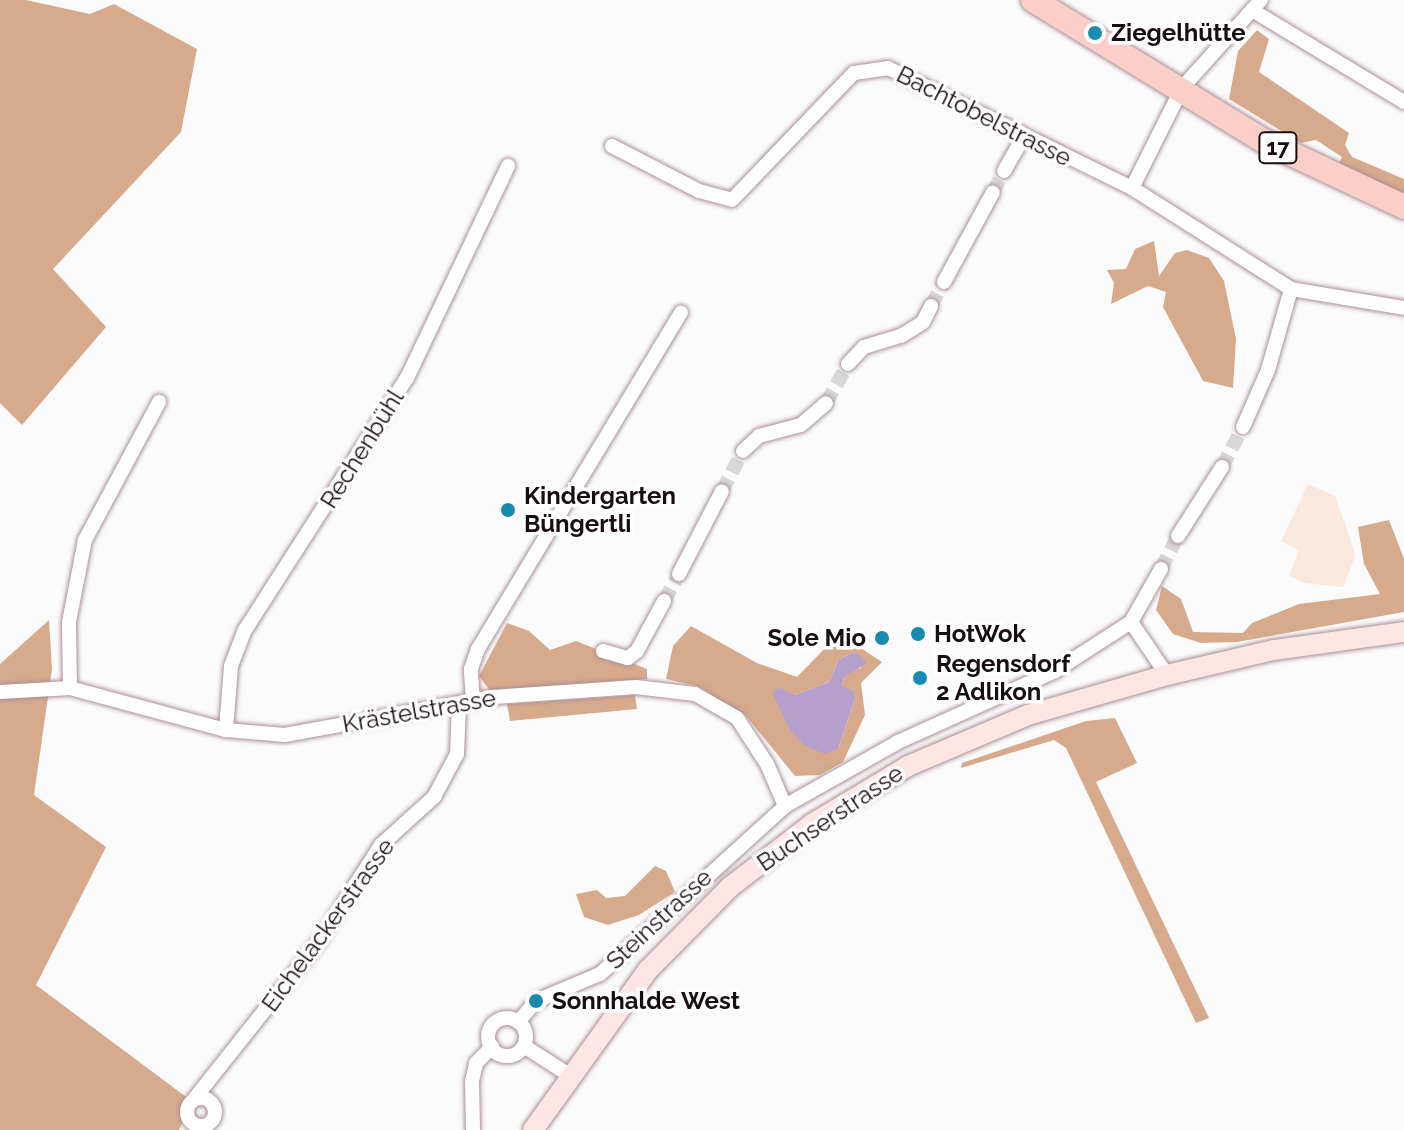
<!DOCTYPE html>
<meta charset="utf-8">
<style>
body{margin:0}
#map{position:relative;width:1404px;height:1130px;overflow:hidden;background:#fbfbfb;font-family:Raleway,sans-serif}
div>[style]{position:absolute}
.green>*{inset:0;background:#fbe8dc}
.forest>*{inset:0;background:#d8aa8c}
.water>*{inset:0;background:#b5a0cc}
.minor-tunnel>*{height:14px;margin-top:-7px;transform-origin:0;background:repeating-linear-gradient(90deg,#d9d7d8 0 14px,transparent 0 21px)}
.roads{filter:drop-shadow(0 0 2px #aa8f96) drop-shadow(0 0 2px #aa8f96)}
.minor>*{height:14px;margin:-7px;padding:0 7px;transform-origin:7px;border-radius:7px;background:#fff}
.minor>.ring{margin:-7px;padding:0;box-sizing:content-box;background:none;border:14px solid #fff;border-radius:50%}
.secondary>*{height:20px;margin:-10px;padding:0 10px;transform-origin:10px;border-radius:10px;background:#fde6e3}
.primary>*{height:24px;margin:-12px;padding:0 12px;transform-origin:12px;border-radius:12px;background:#fbcec8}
.dots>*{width:22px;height:22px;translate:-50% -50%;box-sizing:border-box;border:4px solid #fff;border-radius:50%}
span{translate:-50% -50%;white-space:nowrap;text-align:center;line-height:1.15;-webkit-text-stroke:7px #fff;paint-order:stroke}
.shield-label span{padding:2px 6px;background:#fff;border:2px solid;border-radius:6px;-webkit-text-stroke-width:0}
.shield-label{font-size:22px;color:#180e11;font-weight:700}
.poi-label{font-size:24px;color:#180e11;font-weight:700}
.left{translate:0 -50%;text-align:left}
.right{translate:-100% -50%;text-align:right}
.street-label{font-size:24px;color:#180e11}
</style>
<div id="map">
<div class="green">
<i style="clip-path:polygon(1308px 484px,1335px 496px,1353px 547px,1355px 557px,1343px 587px,1304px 583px,1289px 575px,1299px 551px,1281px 541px)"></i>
</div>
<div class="forest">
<i style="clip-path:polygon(0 0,26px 0,90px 14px,114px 4px,197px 49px,181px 132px,53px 269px,106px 327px,22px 425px,0 403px)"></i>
<i style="clip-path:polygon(1257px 30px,1269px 39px,1259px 72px,1349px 133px,1345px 145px,1352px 157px,1404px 179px,1404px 196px,1339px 164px,1342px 157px,1316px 140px,1301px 143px,1229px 99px,1238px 51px)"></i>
<i style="clip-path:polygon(1154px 241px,1159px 276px,1175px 253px,1187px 250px,1209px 258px,1224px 281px,1236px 339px,1233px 388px,1203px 381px,1163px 307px,1166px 292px,1148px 286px,1111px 304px,1114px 283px,1107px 270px,1126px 269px,1135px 249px)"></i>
<i style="clip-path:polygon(1389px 520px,1404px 559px,1404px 612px,1237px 642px,1201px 643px,1173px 634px,1156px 610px,1162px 586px,1181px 599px,1193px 632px,1243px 633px,1252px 623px,1299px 604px,1380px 594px,1364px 564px,1358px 527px)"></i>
<i style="clip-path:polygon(49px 620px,52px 669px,34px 795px,106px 847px,36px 985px,193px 1102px,179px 1130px,0 1130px,0 664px)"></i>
<i style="clip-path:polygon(507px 623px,529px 631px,550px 650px,576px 641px,647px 669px,647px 679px,491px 692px,479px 676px)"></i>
<i style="clip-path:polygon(evenodd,691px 626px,757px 663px,797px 677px,830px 643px,859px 647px,882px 662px,861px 683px,865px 715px,843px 762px,820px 775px,795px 776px,746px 716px,697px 686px,666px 679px,673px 646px,691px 626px,856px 652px,861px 668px,850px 669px,844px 677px,842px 686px,855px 699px,838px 749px,789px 729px,786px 713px,795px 695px,829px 682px,839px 659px,856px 652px)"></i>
<i style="clip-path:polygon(635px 695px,637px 709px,510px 721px,507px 704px)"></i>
<i style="clip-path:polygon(1115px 718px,1137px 763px,1096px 782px,1209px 1018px,1196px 1023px,1066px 748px,1054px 740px,961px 768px,962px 763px,1086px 721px)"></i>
<i style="clip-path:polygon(655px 866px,666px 871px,675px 892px,639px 915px,608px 925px,584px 917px,576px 894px,597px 890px,606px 898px,625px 896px)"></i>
</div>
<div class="water">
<i style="clip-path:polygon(856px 652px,867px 663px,844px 677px,842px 686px,854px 691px,855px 699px,838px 749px,825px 754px,805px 746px,789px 729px,773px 694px,778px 687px,795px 695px,829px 682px,839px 659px)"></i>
</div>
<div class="minor-tunnel">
<i style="left:993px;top:192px;width:24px;rotate:-62deg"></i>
<i style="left:931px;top:306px;width:27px;rotate:-62deg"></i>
<i style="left:826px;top:403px;width:45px;rotate:-60.6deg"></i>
<i style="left:1222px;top:467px;width:45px;rotate:-62.3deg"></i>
<i style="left:722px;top:491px;width:45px;rotate:-62.3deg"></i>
<i style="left:1161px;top:569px;width:37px;rotate:-63deg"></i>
<i style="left:664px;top:601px;width:31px;rotate:-61deg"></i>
</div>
<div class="roads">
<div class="minor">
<i style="left:1252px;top:10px;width:178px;rotate:31.2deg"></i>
<i style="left:612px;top:146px;width:98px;rotate:27.3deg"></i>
<i style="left:699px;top:191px;width:34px;rotate:15deg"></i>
<i style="left:732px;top:200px;width:176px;rotate:-46.2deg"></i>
<i style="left:854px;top:73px;width:34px;rotate:-8deg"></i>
<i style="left:888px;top:68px;width:272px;rotate:26.2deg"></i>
<i style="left:1132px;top:188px;width:188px;rotate:32.4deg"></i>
<i style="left:1291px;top:289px;width:115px;rotate:9.5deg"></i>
<i style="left:1004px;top:171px;width:38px;rotate:-60deg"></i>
<i style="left:1132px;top:188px;width:112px;rotate:-63.4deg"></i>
<i style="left:1182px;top:88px;width:118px;rotate:-48.1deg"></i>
<i style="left:944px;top:282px;width:102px;rotate:-61.4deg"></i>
<i style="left:848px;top:364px;width:23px;rotate:-47deg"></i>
<i style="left:864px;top:347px;width:39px;rotate:-17deg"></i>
<i style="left:901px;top:336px;width:26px;rotate:-32deg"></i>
<i style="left:923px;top:322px;width:18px;rotate:-63deg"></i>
<i style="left:1243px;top:427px;width:62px;rotate:-66.3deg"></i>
<i style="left:1268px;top:370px;width:84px;rotate:-74.1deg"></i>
<i style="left:743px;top:451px;width:22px;rotate:-43deg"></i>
<i style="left:759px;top:436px;width:43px;rotate:-14.7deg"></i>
<i style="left:801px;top:425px;width:33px;rotate:-41deg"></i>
<i style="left:1178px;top:536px;width:82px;rotate:-57.5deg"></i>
<i style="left:679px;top:574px;width:93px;rotate:-62.6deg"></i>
<i style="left:1131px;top:622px;width:64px;rotate:55.8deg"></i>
<i style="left:1131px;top:622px;width:61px;rotate:-60.5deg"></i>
<i style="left:603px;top:651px;width:26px;rotate:16deg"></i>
<i style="left:628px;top:658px;width:11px;rotate:-38deg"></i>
<i style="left:637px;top:651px;width:57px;rotate:-61.6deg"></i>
<i style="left:70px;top:688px;width:66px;rotate:-90.9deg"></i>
<i style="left:69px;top:622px;width:84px;rotate:-79deg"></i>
<i style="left:85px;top:540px;width:157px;rotate:-61.8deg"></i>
<i style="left:0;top:692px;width:70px;rotate:-3.3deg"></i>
<i style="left:70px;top:688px;width:162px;rotate:15.1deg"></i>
<i style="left:226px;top:730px;width:59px;rotate:4.8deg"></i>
<i style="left:285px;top:735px;width:211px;rotate:-10.4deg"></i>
<i style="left:493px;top:697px;width:143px;rotate:-4deg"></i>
<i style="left:636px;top:687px;width:59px;rotate:6.8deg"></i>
<i style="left:695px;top:694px;width:48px;rotate:29.7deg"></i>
<i style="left:737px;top:718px;width:55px;rotate:56.9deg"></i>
<i style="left:767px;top:764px;width:46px;rotate:66.8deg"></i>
<i style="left:473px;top:701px;width:32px;rotate:-94deg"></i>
<i style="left:471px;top:669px;width:21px;rotate:-71deg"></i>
<i style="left:478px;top:649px;width:393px;rotate:-58.9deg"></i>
<i style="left:226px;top:730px;width:64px;rotate:-85.5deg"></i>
<i style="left:231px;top:666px;width:39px;rotate:-69deg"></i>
<i style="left:245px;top:630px;width:300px;rotate:-57.3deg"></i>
<i style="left:407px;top:378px;width:235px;rotate:-64.5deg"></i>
<i class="ring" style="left:488px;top:1018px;width:24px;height:24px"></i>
<i style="left:518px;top:1022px;width:28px;rotate:-49deg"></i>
<i style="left:536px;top:1001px;width:69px;rotate:-22.9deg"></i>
<i style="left:600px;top:974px;width:250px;rotate:-42.2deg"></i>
<i style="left:785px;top:806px;width:130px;rotate:-29.5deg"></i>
<i style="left:898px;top:742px;width:172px;rotate:-24.3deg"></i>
<i style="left:1055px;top:671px;width:90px;rotate:-32.8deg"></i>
<i style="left:524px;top:1046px;width:54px;rotate:32.8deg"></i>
<i class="ring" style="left:187px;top:1098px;width:14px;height:14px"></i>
<i style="left:195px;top:1098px;width:198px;rotate:-51.6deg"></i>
<i style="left:318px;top:943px;width:117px;rotate:-57.3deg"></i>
<i style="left:381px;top:845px;width:72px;rotate:-42.2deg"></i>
<i style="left:434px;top:797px;width:49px;rotate:-61.9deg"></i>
<i style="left:457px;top:754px;width:50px;rotate:-87.7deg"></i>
<i style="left:473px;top:1130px;width:49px;rotate:-91.2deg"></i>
<i style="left:472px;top:1081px;width:18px;rotate:-77deg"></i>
<i style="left:476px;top:1063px;width:23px;rotate:-45deg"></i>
</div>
<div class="secondary">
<i style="left:533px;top:1130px;width:197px;rotate:-54.3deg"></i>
<i style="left:648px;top:970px;width:117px;rotate:-45.3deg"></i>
<i style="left:730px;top:887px;width:103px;rotate:-37.5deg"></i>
<i style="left:812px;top:824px;width:112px;rotate:-31.1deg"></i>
<i style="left:908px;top:766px;width:130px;rotate:-23deg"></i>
<i style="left:1028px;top:715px;width:145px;rotate:-16.1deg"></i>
<i style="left:1167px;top:675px;width:110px;rotate:-13.2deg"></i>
<i style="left:1274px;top:650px;width:131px;rotate:-7.9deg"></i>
</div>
<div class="primary">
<i style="left:1033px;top:0;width:271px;rotate:31.4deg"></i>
<i style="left:1264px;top:141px;width:155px;rotate:25.2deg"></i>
</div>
</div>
<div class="dots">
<i style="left:1095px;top:33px;background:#1a8bb0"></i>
<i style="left:508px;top:510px;background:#1a8bb0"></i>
<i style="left:918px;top:634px;background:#1a8bb0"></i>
<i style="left:882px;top:638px;background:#1a8bb0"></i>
<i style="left:920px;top:678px;background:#1a8bb0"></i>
<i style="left:536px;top:1001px;background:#1a8bb0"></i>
</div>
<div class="shield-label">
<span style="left:1278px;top:148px">17</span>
</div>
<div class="poi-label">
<span class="left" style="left:1111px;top:33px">Ziegelhütte</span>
<span class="left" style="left:524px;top:510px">Kindergarten<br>Büngertli</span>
<span class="left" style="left:934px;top:634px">HotWok</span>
<span class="right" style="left:866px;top:638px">Sole Mio</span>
<span class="left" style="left:936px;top:678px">Regensdorf<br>2 Adlikon</span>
<span class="left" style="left:552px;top:1001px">Sonnhalde West</span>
</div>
<div class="street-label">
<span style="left:984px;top:116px;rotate:27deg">Bachtobelstrasse</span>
<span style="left:362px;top:449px;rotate:-58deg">Rechenbühl</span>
<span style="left:419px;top:711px;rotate:-10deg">Krästelstrasse</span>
<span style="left:830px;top:818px;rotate:-34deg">Buchserstrasse</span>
<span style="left:659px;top:919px;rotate:-43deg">Steinstrasse</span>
<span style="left:328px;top:925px;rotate:-54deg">Eichelackerstrasse</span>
</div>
</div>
